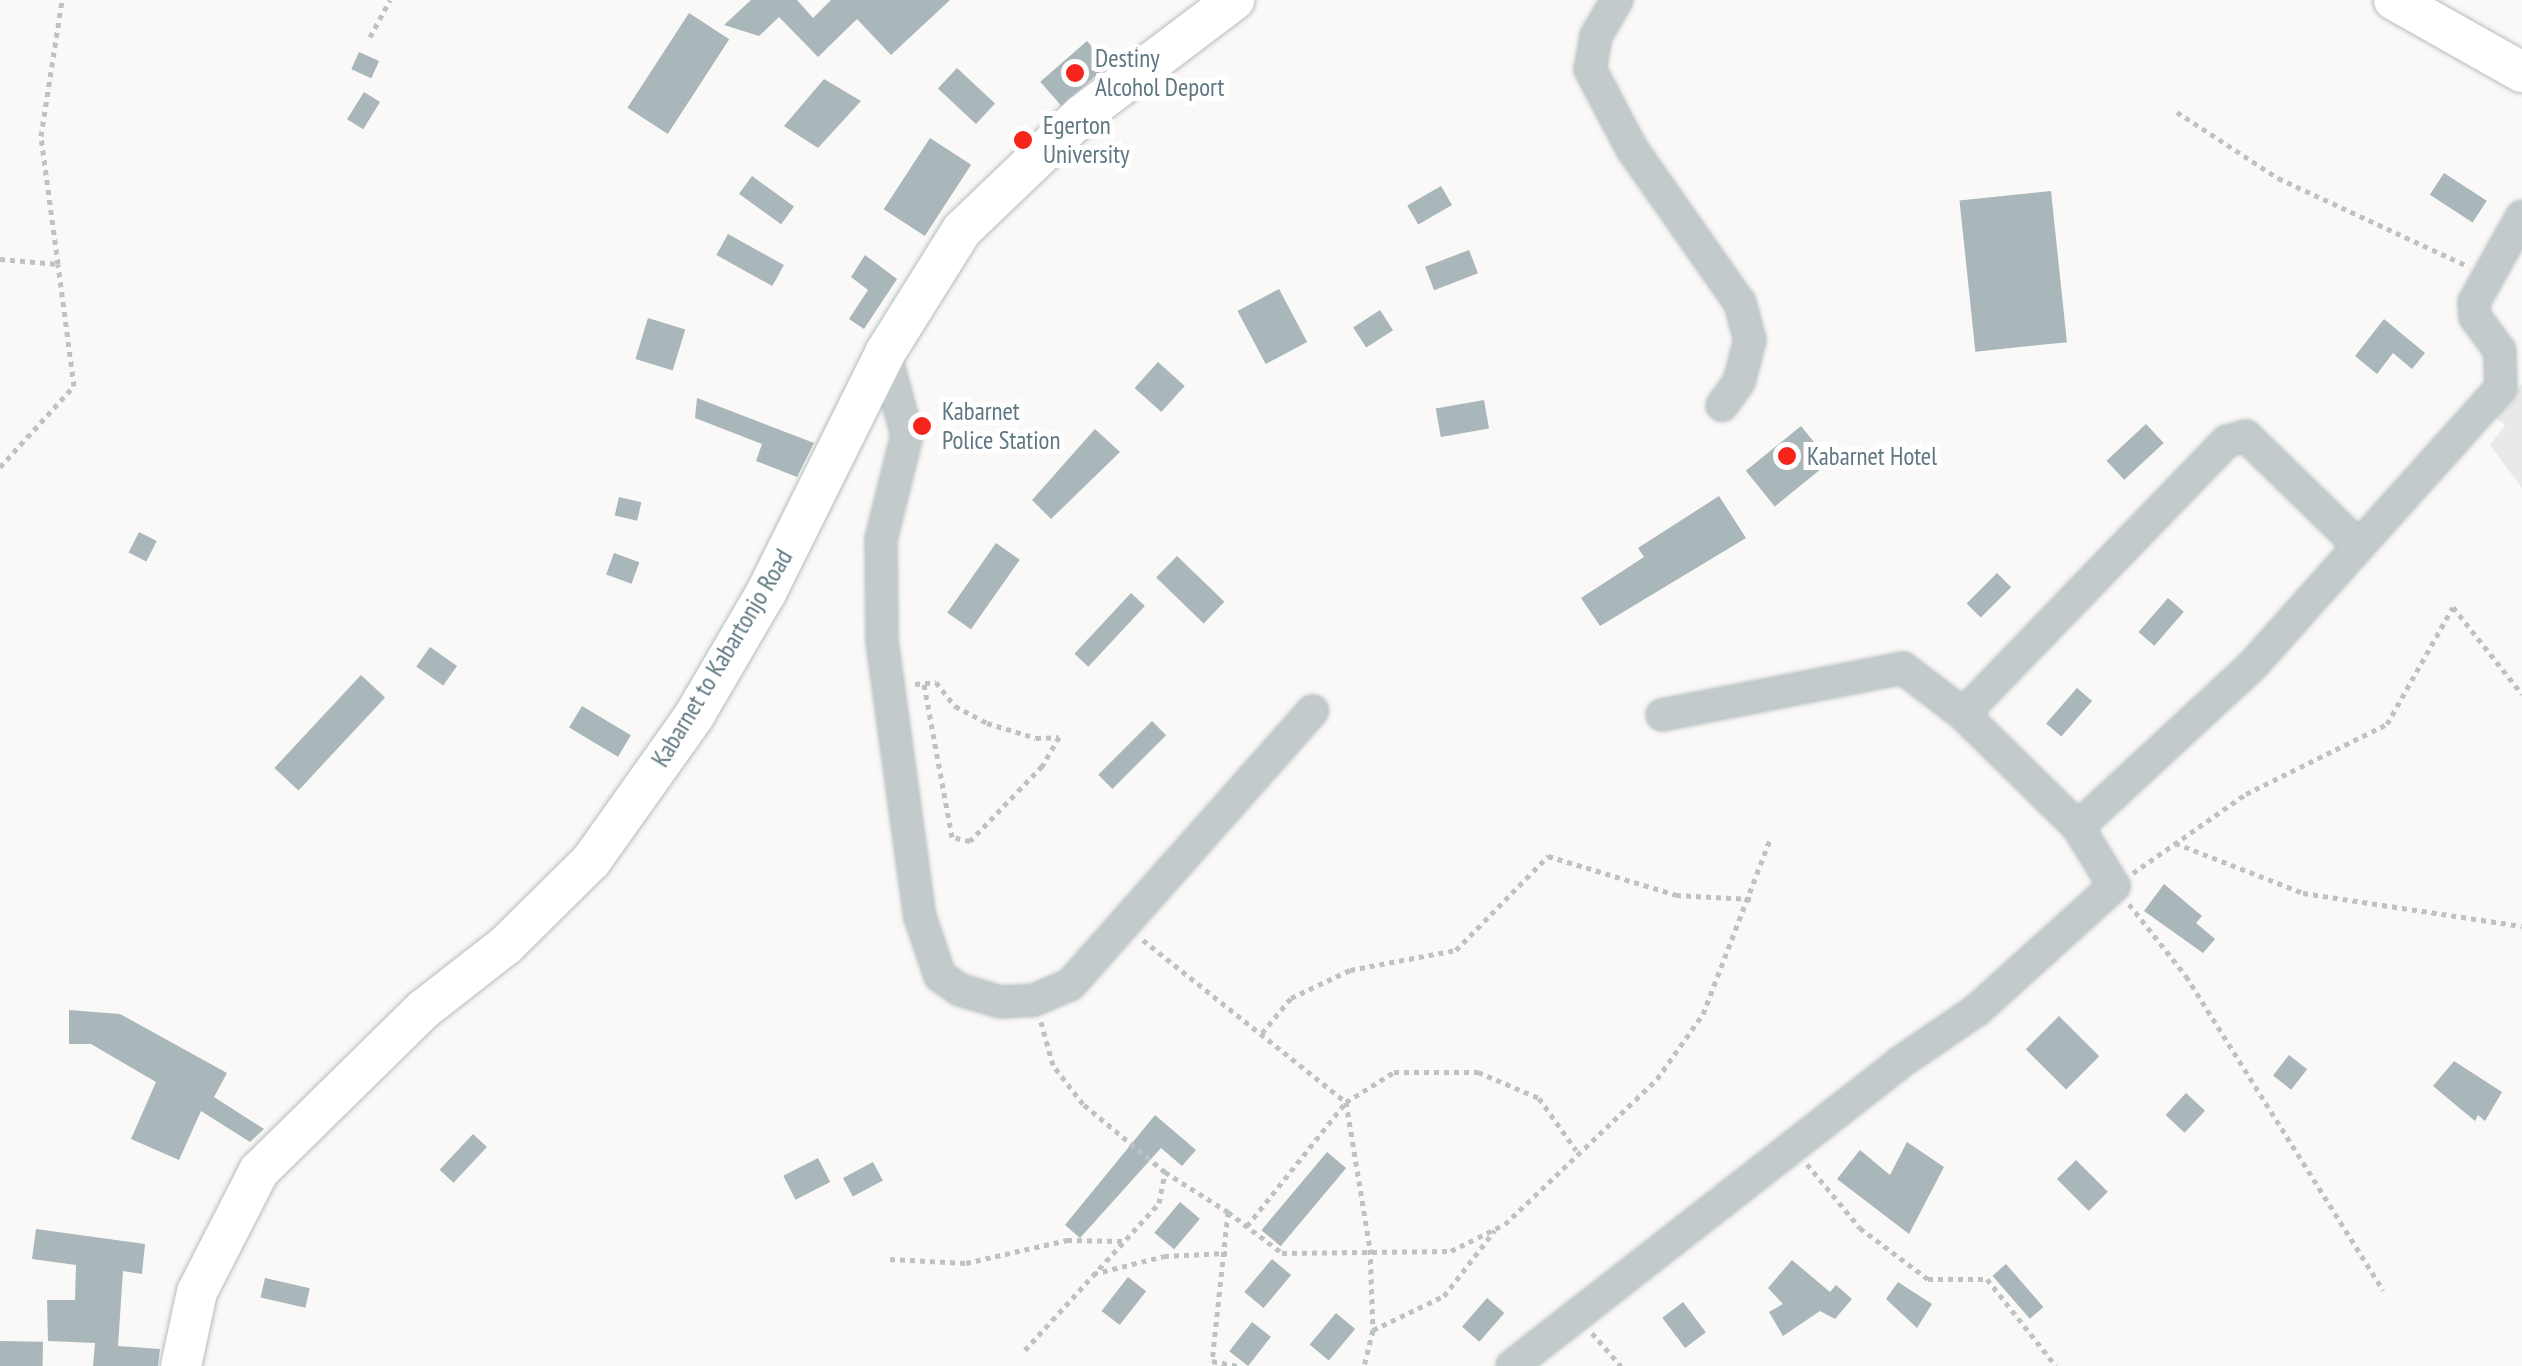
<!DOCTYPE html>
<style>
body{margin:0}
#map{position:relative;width:2522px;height:1366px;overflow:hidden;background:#faf9f7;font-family:"PT Sans Narrow",sans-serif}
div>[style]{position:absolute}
.built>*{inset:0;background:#e8e9e8}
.building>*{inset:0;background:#a9b6ba;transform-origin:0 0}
.path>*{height:5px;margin-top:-2.5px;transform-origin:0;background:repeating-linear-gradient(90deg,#bdc2c4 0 5px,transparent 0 10px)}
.roads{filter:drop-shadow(0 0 2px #b4bcbf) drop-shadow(0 0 2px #b4bcbf)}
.minor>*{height:30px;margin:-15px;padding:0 15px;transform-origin:15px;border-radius:15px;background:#c2cacc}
.major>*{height:40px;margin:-20px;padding:0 20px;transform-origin:20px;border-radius:20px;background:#fff}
.dots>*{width:28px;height:28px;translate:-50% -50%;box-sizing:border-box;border:5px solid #fff;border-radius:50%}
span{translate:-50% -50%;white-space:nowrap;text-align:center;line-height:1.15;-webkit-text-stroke:10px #fff;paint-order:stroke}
.poi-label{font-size:25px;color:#5e7780}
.left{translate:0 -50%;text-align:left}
.street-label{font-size:25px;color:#5e7780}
</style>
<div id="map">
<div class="built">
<i style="clip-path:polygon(2522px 384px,2522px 488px,2490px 445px,2505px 425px,2496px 418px)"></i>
</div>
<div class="building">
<i style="clip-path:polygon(751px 0,797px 0,813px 18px,831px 0,950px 0,891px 55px,857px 19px,818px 57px,779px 17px,759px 36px,724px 25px)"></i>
<i style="left:689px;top:13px;width:48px;height:113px;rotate:33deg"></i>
<i style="left:1087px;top:41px;width:32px;height:62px;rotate:49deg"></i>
<i style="left:359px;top:52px;width:22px;height:19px;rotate:24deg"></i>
<i style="left:957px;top:68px;width:52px;height:28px;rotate:43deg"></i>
<i style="clip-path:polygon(824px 79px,861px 101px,818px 148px,784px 126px)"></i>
<i style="left:364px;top:92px;width:19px;height:32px;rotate:32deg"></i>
<i style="left:930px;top:138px;width:49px;height:85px;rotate:33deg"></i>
<i style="left:2444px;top:173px;width:51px;height:26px;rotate:33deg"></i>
<i style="left:752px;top:176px;width:52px;height:22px;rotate:36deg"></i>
<i style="left:1441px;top:186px;width:22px;height:39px;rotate:60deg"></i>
<i style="left:2051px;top:191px;width:152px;height:92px;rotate:84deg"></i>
<i style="left:728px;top:234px;width:64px;height:24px;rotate:29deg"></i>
<i style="left:1469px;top:250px;width:25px;height:47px;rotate:69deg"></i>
<i style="clip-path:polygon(865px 255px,897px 279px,864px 329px,849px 319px,868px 290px,851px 277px)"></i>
<i style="left:1279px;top:289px;width:60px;height:47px;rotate:62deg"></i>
<i style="left:1380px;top:310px;width:24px;height:32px;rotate:57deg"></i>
<i style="left:648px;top:318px;width:39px;height:43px;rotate:17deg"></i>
<i style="clip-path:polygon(2384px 319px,2425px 353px,2412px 369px,2393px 353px,2377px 374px,2355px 356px)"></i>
<i style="left:1158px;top:362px;width:36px;height:35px;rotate:42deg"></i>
<i style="clip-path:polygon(697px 398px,814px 443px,797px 477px,756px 461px,762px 444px,695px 418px)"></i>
<i style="left:1484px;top:400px;width:29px;height:49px;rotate:80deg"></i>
<i style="left:2146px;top:424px;width:26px;height:54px;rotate:47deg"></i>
<i style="left:1801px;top:426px;width:46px;height:71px;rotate:51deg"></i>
<i style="clip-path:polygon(1095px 429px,1120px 452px,1051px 519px,1032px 500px)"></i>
<i style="clip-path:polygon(1719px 496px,1746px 538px,1600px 626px,1581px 598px,1644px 557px,1638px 548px)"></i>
<i style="left:619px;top:497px;width:23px;height:19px;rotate:13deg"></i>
<i style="left:139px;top:532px;width:20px;height:23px;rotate:27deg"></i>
<i style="left:996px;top:543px;width:29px;height:85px;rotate:35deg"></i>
<i style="left:614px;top:553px;width:27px;height:23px;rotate:20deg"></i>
<i style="left:1177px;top:556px;width:66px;height:30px;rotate:44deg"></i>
<i style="left:1997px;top:573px;width:20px;height:43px;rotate:45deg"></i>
<i style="left:1131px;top:593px;width:19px;height:83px;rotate:43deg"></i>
<i style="left:2168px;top:598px;width:21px;height:45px;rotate:41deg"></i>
<i style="left:430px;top:647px;width:33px;height:24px;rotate:35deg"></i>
<i style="left:361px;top:675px;width:33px;height:127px;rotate:43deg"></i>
<i style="left:2077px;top:688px;width:20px;height:47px;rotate:41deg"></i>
<i style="left:582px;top:706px;width:57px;height:25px;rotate:31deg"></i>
<i style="left:1152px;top:721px;width:20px;height:76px;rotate:45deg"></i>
<i style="clip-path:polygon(2164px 884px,2202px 916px,2196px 923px,2215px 939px,2203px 953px,2144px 911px)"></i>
<i style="clip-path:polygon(69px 1010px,120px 1014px,227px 1073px,214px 1097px,264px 1129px,250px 1142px,201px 1111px,179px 1160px,131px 1139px,156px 1082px,91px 1044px,69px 1044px)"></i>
<i style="left:2059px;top:1016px;width:57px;height:47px;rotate:45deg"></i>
<i style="left:2289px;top:1055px;width:23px;height:26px;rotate:38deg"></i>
<i style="clip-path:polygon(2454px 1061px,2502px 1092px,2485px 1121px,2478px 1115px,2475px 1121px,2433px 1086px)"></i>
<i style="left:2186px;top:1093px;width:26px;height:30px;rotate:43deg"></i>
<i style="clip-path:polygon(1155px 1115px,1196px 1150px,1182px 1166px,1161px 1148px,1080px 1238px,1065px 1225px)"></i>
<i style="left:473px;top:1134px;width:19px;height:49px;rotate:43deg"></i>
<i style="clip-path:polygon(1907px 1142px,1944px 1167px,1909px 1234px,1837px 1179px,1860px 1150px,1890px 1175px)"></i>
<i style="left:1327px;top:1152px;width:25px;height:102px;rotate:40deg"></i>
<i style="left:818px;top:1158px;width:27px;height:39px;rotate:63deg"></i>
<i style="left:2076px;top:1160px;width:45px;height:27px;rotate:45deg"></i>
<i style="left:873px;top:1162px;width:21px;height:34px;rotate:62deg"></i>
<i style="left:1180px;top:1202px;width:26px;height:40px;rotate:40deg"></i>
<i style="clip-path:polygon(36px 1229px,145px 1244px,142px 1274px,123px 1271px,118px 1346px,160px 1349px,158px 1366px,93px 1366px,95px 1343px,48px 1341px,47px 1300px,75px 1300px,76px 1265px,32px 1259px)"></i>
<i style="left:1272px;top:1259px;width:25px;height:43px;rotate:40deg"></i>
<i style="clip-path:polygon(1792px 1260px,1830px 1292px,1836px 1285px,1852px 1299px,1835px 1319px,1820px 1311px,1783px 1336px,1769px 1312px,1783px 1304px,1768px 1288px)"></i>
<i style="left:2006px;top:1264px;width:57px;height:18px;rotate:49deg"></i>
<i style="left:1128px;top:1277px;width:23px;height:43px;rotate:38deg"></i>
<i style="left:265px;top:1278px;width:46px;height:20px;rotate:13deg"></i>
<i style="clip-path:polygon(1898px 1282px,1932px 1304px,1917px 1328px,1886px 1299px)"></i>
<i style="left:1487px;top:1298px;width:23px;height:38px;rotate:41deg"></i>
<i style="left:1683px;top:1302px;width:38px;height:26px;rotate:53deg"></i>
<i style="left:1336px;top:1313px;width:25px;height:41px;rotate:40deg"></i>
<i style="left:1252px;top:1322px;width:24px;height:37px;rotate:38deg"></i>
<i style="left:0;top:1341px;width:43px;height:25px;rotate:1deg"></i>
</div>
<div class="path">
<i style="left:370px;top:37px;width:42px;rotate:-61.6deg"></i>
<i style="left:2177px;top:112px;width:121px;rotate:33.2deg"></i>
<i style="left:2278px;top:178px;width:209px;rotate:24.9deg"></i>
<i style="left:0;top:259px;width:58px;rotate:4.9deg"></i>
<i style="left:58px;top:264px;width:129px;rotate:-97.6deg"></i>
<i style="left:41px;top:136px;width:138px;rotate:-81.2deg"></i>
<i style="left:0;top:467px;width:110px;rotate:-47.6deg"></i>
<i style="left:74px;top:386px;width:123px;rotate:-97.5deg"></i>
<i style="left:915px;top:684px;width:21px;rotate:-5deg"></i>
<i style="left:936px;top:682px;width:31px;rotate:52deg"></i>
<i style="left:955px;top:706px;width:36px;rotate:28deg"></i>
<i style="left:987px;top:723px;width:51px;rotate:17deg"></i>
<i style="left:1036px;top:738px;width:23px;rotate:-2deg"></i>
<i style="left:1059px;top:737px;width:34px;rotate:120deg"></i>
<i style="left:1042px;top:766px;width:104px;rotate:133.8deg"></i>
<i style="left:970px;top:841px;width:18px;rotate:-167deg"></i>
<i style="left:952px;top:837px;width:156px;rotate:-100.4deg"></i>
<i style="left:2175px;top:843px;width:137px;rotate:21.3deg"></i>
<i style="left:2303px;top:893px;width:221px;rotate:8.6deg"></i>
<i style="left:2133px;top:873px;width:138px;rotate:-35deg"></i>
<i style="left:2246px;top:794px;width:157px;rotate:-26.4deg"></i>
<i style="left:2387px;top:724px;width:134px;rotate:-60.6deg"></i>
<i style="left:2453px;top:607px;width:111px;rotate:51.6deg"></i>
<i style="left:2129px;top:904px;width:92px;rotate:51.6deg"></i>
<i style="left:2186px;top:976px;width:371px;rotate:57.9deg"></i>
<i style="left:1143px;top:940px;width:260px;rotate:38.6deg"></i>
<i style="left:1346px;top:1102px;width:149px;rotate:80.7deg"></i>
<i style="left:1370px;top:1249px;width:81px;rotate:87.9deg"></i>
<i style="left:1373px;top:1330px;width:37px;rotate:104deg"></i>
<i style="left:1262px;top:1033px;width:45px;rotate:-50.4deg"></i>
<i style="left:1291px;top:998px;width:65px;rotate:-25.4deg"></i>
<i style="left:1350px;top:970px;width:108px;rotate:-10.7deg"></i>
<i style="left:1456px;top:950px;width:132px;rotate:-45.6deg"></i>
<i style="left:1548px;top:856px;width:134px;rotate:16.9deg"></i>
<i style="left:1676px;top:895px;width:75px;rotate:3.1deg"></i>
<i style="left:1807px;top:1164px;width:83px;rotate:50.4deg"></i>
<i style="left:1860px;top:1228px;width:85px;rotate:36.9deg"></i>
<i style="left:1928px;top:1279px;width:59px"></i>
<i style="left:1987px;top:1279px;width:111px;rotate:51.6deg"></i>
<i style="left:1165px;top:1172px;width:75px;rotate:32.4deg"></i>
<i style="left:1228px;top:1212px;width:150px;rotate:96.1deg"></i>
<i style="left:1212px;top:1361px;width:26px;rotate:11deg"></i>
<i style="left:1228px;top:1212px;width:68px;rotate:37.2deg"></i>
<i style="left:1282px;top:1253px;width:169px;rotate:-0.7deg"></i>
<i style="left:1451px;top:1251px;width:60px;rotate:-26.6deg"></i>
<i style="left:1505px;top:1224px;width:210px;rotate:-43.6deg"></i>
<i style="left:1657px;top:1079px;width:80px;rotate:-54.7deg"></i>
<i style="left:1703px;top:1014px;width:190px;rotate:-69deg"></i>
<i style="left:1247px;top:1226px;width:159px;rotate:-51.4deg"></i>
<i style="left:1346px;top:1102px;width:57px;rotate:-32deg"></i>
<i style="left:1394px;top:1072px;width:84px"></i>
<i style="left:1478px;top:1072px;width:66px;rotate:23.1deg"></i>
<i style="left:1539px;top:1098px;width:64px;rotate:54.6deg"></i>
<i style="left:890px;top:1259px;width:76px;rotate:3deg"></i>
<i style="left:966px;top:1263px;width:104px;rotate:-12.8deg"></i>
<i style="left:1067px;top:1240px;width:56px;rotate:1deg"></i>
<i style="left:1093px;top:1274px;width:73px;rotate:-14.2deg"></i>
<i style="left:1164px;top:1256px;width:63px;rotate:-2.7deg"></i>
<i style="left:1373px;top:1330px;width:79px;rotate:-25.6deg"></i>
<i style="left:1444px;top:1296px;width:83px;rotate:-52.3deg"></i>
<i style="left:1592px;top:1333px;width:44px;rotate:48.7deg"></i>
<i style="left:1025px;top:1350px;width:199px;rotate:-47.6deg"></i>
<i style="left:1159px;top:1203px;width:32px;rotate:-79deg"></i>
<i style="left:1165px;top:1172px;width:107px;rotate:-140.3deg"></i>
<i style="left:1083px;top:1104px;width:49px;rotate:-127.6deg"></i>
<i style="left:1053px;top:1065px;width:45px;rotate:-105.6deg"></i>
</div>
<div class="roads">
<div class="minor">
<i style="left:1617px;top:0;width:42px;rotate:120.3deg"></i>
<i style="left:1596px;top:36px;width:34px;rotate:100deg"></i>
<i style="left:1590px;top:69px;width:90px;rotate:62.3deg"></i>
<i style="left:1632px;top:149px;width:188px;rotate:55deg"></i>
<i style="left:1740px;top:303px;width:38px;rotate:75deg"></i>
<i style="left:1750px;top:340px;width:43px;rotate:104.7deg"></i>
<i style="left:1739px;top:382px;width:29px;rotate:126deg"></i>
<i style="left:885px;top:353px;width:85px;rotate:75deg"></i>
<i style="left:907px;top:435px;width:107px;rotate:104deg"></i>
<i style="left:881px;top:539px;width:102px;rotate:89.4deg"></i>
<i style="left:882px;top:641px;width:279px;rotate:82.2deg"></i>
<i style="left:920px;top:917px;width:62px;rotate:71.3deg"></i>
<i style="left:940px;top:976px;width:24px;rotate:35deg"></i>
<i style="left:960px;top:990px;width:43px;rotate:16.3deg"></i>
<i style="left:1001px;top:1002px;width:33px;rotate:-3deg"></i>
<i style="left:1034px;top:1000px;width:39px;rotate:-23deg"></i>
<i style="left:1070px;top:985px;width:366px;rotate:-48.5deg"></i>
<i style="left:2359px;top:546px;width:212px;rotate:-48.1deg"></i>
<i style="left:2501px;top:388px;width:37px;rotate:-92deg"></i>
<i style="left:2500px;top:351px;width:42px;rotate:-126.3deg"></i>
<i style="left:2475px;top:317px;width:15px;rotate:-94deg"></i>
<i style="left:2474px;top:302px;width:98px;rotate:-60.8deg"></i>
<i style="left:1662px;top:715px;width:246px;rotate:-11deg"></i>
<i style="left:1903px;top:668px;width:76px;rotate:37.5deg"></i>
<i style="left:1512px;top:1366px;width:490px;rotate:-38deg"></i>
<i style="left:1898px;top:1064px;width:96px;rotate:-34.4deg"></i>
<i style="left:1977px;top:1010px;width:185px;rotate:-42.1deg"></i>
<i style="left:2114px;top:886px;width:69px;rotate:-121.4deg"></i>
<i style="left:2078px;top:827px;width:237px;rotate:-42.8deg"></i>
<i style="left:2252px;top:666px;width:161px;rotate:-48.3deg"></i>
<i style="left:2359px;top:546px;width:158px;rotate:-135.8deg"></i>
<i style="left:2246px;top:436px;width:20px;rotate:165deg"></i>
<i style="left:2227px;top:441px;width:380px;rotate:134deg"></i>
<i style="left:1963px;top:714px;width:161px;rotate:44.5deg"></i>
</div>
<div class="major">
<i style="left:2394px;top:0;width:147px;rotate:29.4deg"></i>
<i style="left:181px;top:1366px;width:76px;rotate:-77.8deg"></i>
<i style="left:197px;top:1292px;width:136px;rotate:-62.9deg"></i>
<i style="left:259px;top:1171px;width:231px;rotate:-44.5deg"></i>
<i style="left:424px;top:1009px;width:104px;rotate:-38deg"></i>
<i style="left:506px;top:945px;width:120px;rotate:-44.7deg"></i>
<i style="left:591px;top:861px;width:178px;rotate:-54.6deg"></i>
<i style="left:694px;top:716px;width:143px;rotate:-59.7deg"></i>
<i style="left:766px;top:593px;width:268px;rotate:-63.6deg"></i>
<i style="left:885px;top:353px;width:145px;rotate:-58deg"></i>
<i style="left:962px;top:230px;width:166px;rotate:-43.8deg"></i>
<i style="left:1082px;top:115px;width:191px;rotate:-37.1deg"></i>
</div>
</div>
<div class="dots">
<i style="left:1075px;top:73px;background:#f6241b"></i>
<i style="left:1023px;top:140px;background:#f6241b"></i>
<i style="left:922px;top:426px;background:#f6241b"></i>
<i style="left:1787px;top:456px;background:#f6241b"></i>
</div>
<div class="poi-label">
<span class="left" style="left:1095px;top:73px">Destiny<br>Alcohol Deport</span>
<span class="left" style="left:1043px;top:140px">Egerton<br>University</span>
<span class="left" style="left:942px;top:426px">Kabarnet<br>Police Station</span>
<span class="left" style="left:1807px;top:456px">Kabarnet Hotel</span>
</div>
<div class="street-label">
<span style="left:722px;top:658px;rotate:-59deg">Kabarnet to Kabartonjo Road</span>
</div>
</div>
